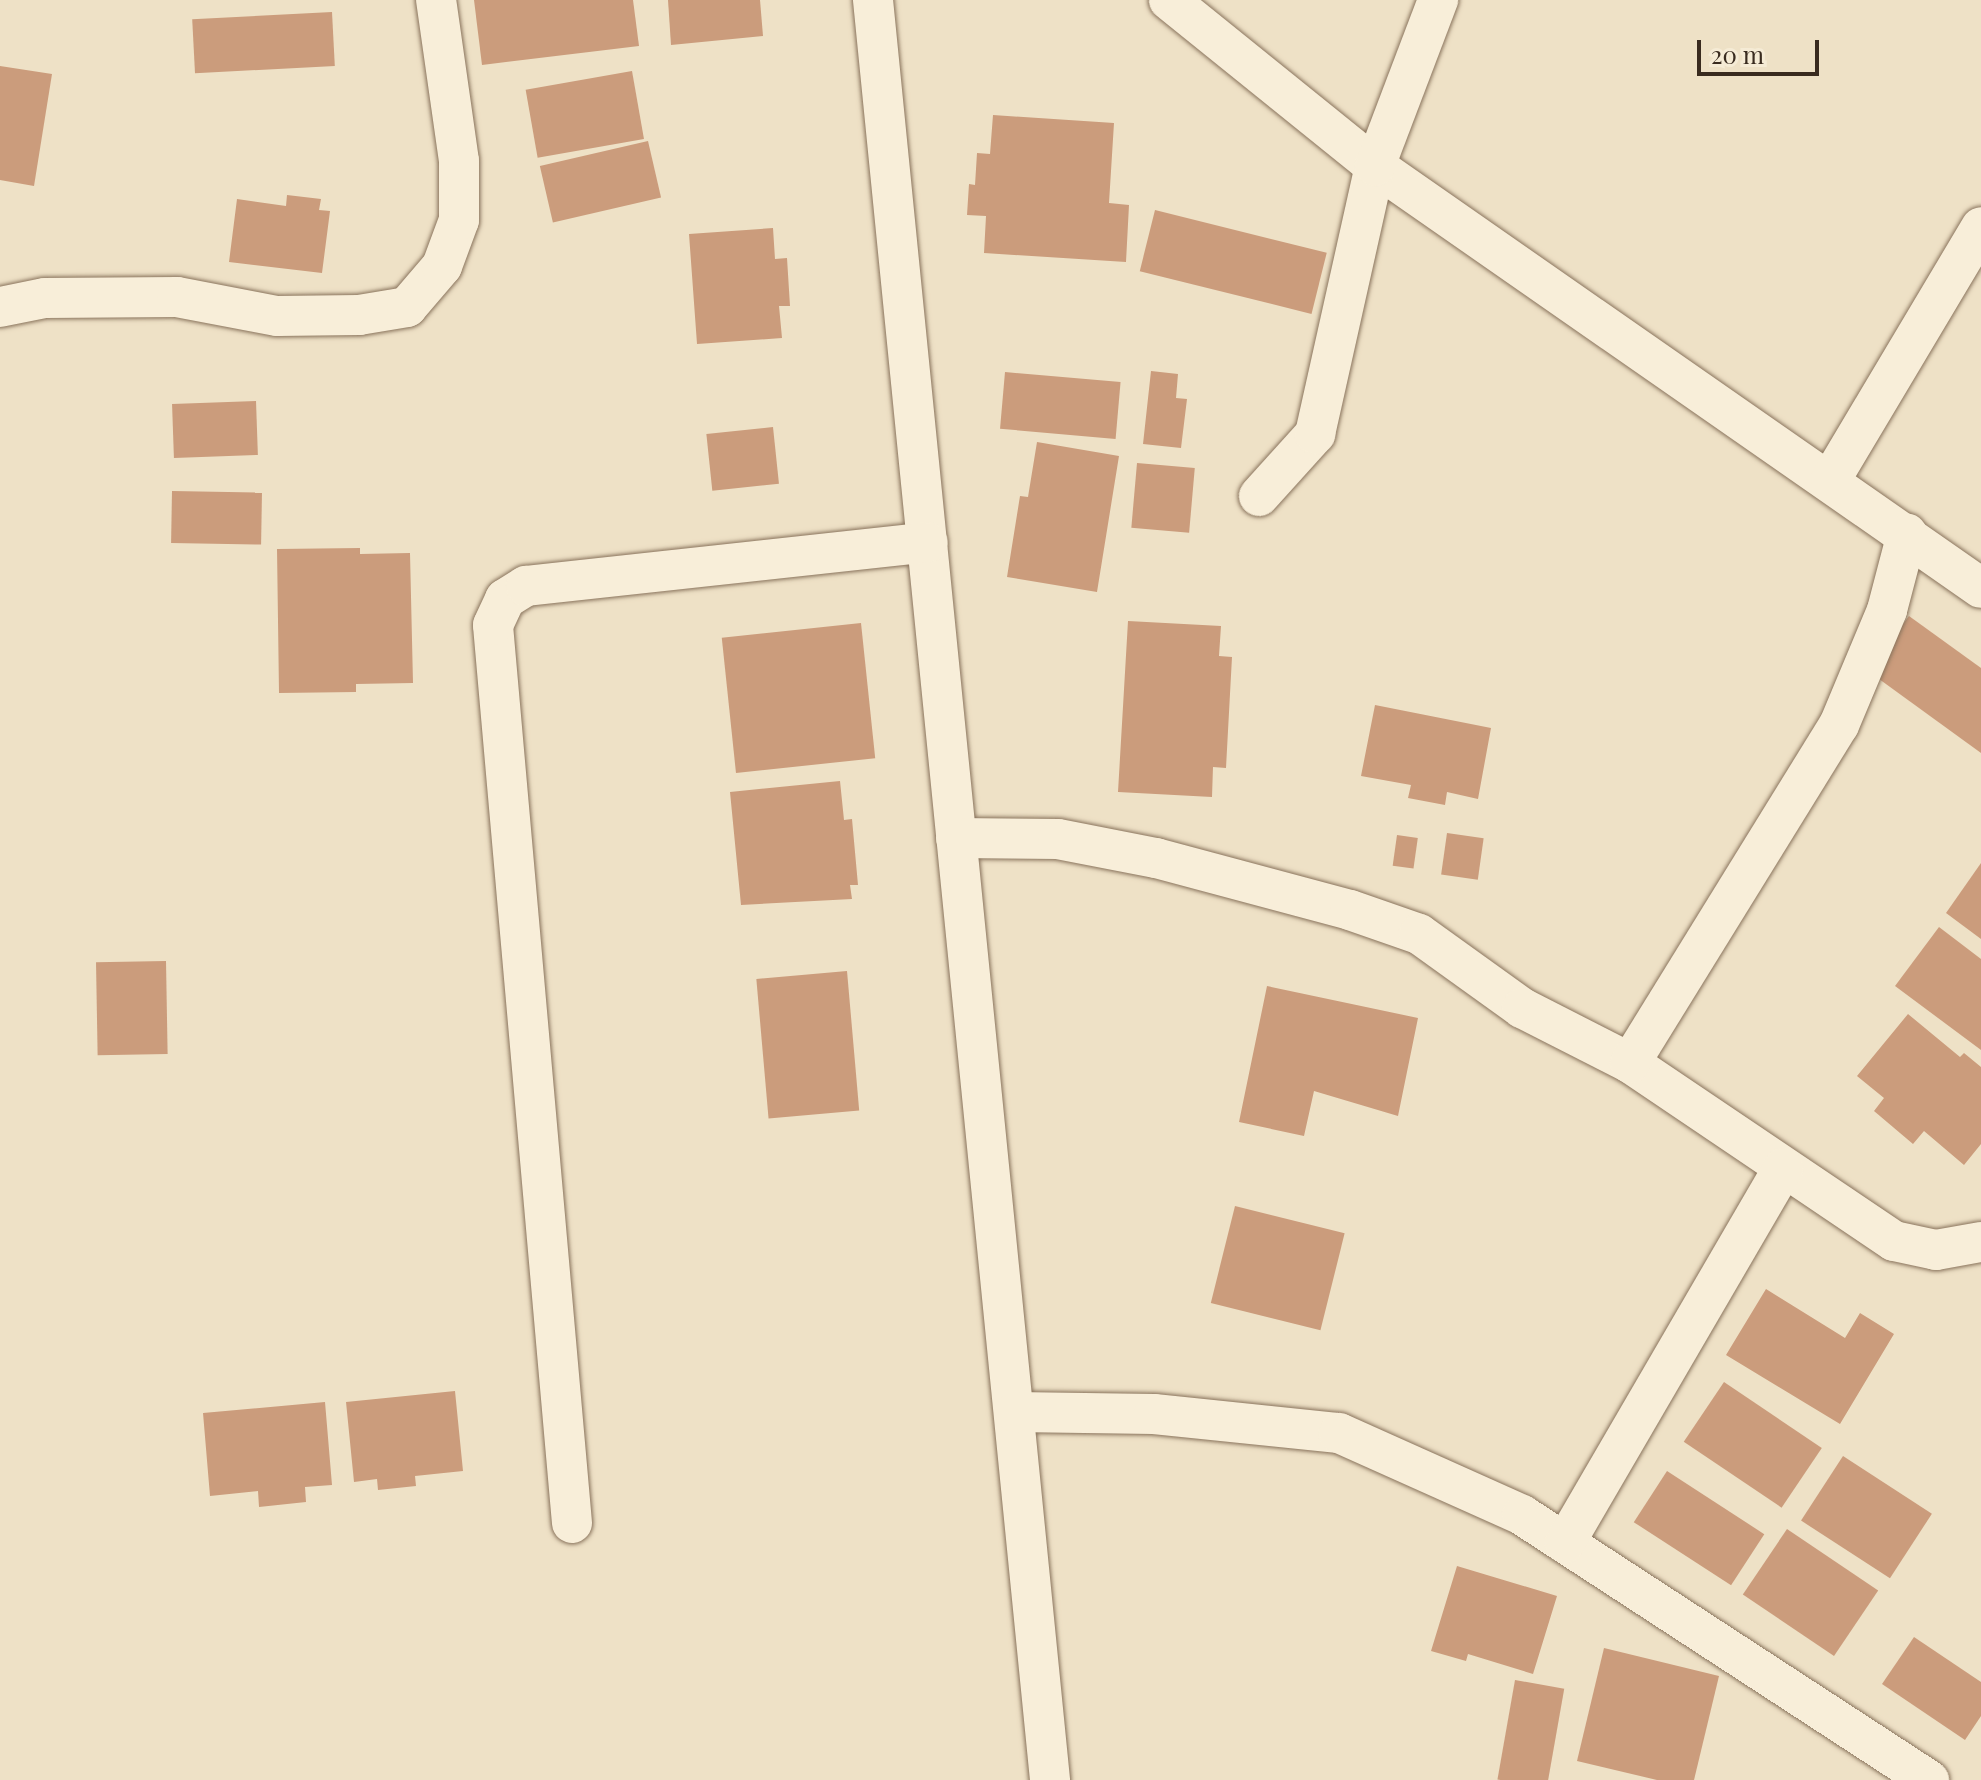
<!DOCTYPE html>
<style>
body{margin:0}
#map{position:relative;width:1981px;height:1780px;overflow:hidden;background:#eee1c6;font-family:"Playfair Display",serif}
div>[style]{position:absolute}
.building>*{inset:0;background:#cb9c7c;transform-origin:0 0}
.roads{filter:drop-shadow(0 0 2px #89735c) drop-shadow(0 0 2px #89735c)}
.minor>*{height:40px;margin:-20px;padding:0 20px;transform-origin:20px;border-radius:20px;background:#f8eed9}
span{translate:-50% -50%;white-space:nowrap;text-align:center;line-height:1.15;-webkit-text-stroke:8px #f5ebd5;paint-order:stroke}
.scale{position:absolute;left:1697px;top:40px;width:122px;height:36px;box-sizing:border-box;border:4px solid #392b1f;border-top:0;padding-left:10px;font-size:24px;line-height:28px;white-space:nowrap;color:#392b1f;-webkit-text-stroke:6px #f5ebd5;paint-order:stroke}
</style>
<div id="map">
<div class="building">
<i style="clip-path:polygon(474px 0,633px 0,639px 46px,482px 65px)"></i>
<i style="clip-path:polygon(668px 0,760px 0,763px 36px,671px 45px)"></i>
<i style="left:332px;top:12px;width:54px;height:140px;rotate:87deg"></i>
<i style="clip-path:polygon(0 66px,52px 74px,34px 186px,0 180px)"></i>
<i style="left:632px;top:71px;width:69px;height:108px;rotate:80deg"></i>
<i style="clip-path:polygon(993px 115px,1114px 123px,1109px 203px,1129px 205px,1126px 262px,984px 253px,986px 216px,967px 215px,969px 184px,975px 185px,977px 153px,990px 154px)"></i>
<i style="left:648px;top:141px;width:58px;height:111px;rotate:77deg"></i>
<i style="clip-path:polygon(287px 195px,321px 199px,319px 210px,330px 211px,322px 273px,229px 262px,237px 199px,286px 206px)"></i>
<i style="left:1155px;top:210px;width:177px;height:63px;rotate:14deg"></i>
<i style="clip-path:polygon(773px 228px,775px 259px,787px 258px,790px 306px,779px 306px,782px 338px,697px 344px,689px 234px)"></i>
<i style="clip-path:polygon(1151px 371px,1178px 374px,1176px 398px,1187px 399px,1181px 448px,1143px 444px)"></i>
<i style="left:1005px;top:372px;width:116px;height:57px;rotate:5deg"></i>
<i style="left:256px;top:401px;width:54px;height:84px;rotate:88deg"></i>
<i style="left:773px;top:427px;width:57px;height:67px;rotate:84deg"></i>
<i style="clip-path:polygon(1037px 442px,1119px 456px,1097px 592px,1007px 577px,1020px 496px,1028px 497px)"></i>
<i style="left:1137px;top:463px;width:58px;height:65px;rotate:5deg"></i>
<i style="left:172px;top:491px;width:90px;height:52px;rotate:1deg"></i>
<i style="clip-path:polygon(360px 548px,360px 554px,410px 553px,413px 683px,356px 684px,356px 692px,279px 693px,277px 549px)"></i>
<i style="clip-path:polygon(1909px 616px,1981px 668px,1981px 753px,1868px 671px)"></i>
<i style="clip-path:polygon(1128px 621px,1221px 626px,1219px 656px,1232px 657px,1226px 768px,1213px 767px,1212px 797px,1118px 792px)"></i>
<i style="left:861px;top:623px;width:136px;height:140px;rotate:84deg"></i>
<i style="clip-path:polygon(1375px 705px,1491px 728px,1478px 799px,1447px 792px,1445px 805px,1408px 798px,1411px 785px,1361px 776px)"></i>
<i style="clip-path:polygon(840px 781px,844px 820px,852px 819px,858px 885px,850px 885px,852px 899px,741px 905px,730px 792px)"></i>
<i style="left:1447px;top:833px;width:37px;height:42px;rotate:8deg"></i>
<i style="left:1397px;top:835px;width:21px;height:31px;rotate:8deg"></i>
<i style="clip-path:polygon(1981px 863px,1981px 939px,1946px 913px)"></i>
<i style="clip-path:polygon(1939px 927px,1981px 959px,1981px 1050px,1895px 986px)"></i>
<i style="left:166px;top:961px;width:93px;height:70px;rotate:89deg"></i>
<i style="left:847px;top:971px;width:140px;height:91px;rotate:85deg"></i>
<i style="clip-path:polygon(1267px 986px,1418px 1018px,1398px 1116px,1314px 1091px,1304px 1136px,1239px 1122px)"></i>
<i style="clip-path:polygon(1908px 1014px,1960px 1057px,1964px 1053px,1981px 1067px,1981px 1144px,1964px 1165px,1924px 1131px,1913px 1144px,1874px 1111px,1884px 1098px,1857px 1076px)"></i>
<i style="left:1235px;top:1206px;width:113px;height:100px;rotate:14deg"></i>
<i style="clip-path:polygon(1766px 1289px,1845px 1338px,1860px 1313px,1894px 1334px,1840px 1424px,1726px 1355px)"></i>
<i style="left:1724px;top:1382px;width:118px;height:72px;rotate:34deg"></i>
<i style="clip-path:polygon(455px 1391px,463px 1471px,415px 1476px,416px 1486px,378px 1490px,377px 1479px,354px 1482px,346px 1402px)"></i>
<i style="clip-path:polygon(325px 1402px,332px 1485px,305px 1487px,306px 1502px,259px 1507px,258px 1491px,210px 1496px,203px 1413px)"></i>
<i style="left:1843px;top:1456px;width:106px;height:77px;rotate:33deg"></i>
<i style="left:1667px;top:1471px;width:116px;height:61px;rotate:33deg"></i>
<i style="left:1787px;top:1529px;width:110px;height:79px;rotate:34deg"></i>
<i style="clip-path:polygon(1457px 1566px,1557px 1596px,1533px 1674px,1468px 1654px,1466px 1661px,1431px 1651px)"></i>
<i style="clip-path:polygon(1914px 1637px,1981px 1682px,1981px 1716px,1965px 1740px,1882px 1684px)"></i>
<i style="clip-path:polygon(1604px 1648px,1719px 1676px,1694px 1780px,1657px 1780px,1577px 1761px)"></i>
<i style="left:1515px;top:1680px;width:50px;height:101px;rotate:10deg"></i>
</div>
<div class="roads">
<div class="minor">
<i style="left:873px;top:0;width:1789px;rotate:84.32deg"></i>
<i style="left:1169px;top:0;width:265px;rotate:38.9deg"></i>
<i style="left:1375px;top:166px;width:738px;rotate:34.85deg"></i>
<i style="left:0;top:307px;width:46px;rotate:-11.3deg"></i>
<i style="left:45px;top:298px;width:132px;rotate:-0.4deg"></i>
<i style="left:177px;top:297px;width:102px;rotate:10.8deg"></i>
<i style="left:277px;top:316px;width:82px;rotate:-0.7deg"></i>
<i style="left:359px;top:315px;width:49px;rotate:-9.5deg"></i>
<i style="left:407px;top:307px;width:54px;rotate:-49.5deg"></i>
<i style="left:442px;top:266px;width:49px;rotate:-69.7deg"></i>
<i style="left:459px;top:220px;width:59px;rotate:-90deg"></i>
<i style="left:459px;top:161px;width:163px;rotate:-98.1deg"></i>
<i style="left:1831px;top:479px;width:293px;rotate:-59.2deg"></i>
<i style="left:1259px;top:496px;width:84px;rotate:-47.9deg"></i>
<i style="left:1315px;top:434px;width:275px;rotate:-77.4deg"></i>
<i style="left:1375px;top:166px;width:178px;rotate:-69.2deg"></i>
<i style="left:956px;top:838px;width:102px;rotate:0.6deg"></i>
<i style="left:1058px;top:839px;width:100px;rotate:11deg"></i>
<i style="left:1156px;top:858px;width:201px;rotate:15deg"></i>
<i style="left:1350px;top:910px;width:73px;rotate:19.2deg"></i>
<i style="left:1419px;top:934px;width:127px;rotate:35.7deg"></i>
<i style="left:1522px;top:1008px;width:121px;rotate:27deg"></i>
<i style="left:1630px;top:1063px;width:318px;rotate:34deg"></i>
<i style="left:1894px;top:1241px;width:43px;rotate:12.1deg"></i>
<i style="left:1936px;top:1250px;width:46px;rotate:-10.1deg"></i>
<i style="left:1630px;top:1063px;width:397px;rotate:-58.3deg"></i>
<i style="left:1839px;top:725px;width:125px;rotate:-67.3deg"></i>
<i style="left:1887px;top:610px;width:79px;rotate:-75.3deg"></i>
<i style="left:1015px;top:1412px;width:139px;rotate:0.8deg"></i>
<i style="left:1154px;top:1414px;width:186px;rotate:5.9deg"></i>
<i style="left:1339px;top:1433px;width:201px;rotate:24.1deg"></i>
<i style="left:1522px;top:1515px;width:486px;rotate:33.1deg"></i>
<i style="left:572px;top:1523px;width:901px;rotate:-95.03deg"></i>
<i style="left:493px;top:625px;width:29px;rotate:-65deg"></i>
<i style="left:505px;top:599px;width:25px;rotate:-32deg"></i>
<i style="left:526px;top:586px;width:404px;rotate:-6.2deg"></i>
<i style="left:1565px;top:1543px;width:434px;rotate:-59.8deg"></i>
</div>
</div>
<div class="scale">20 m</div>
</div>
